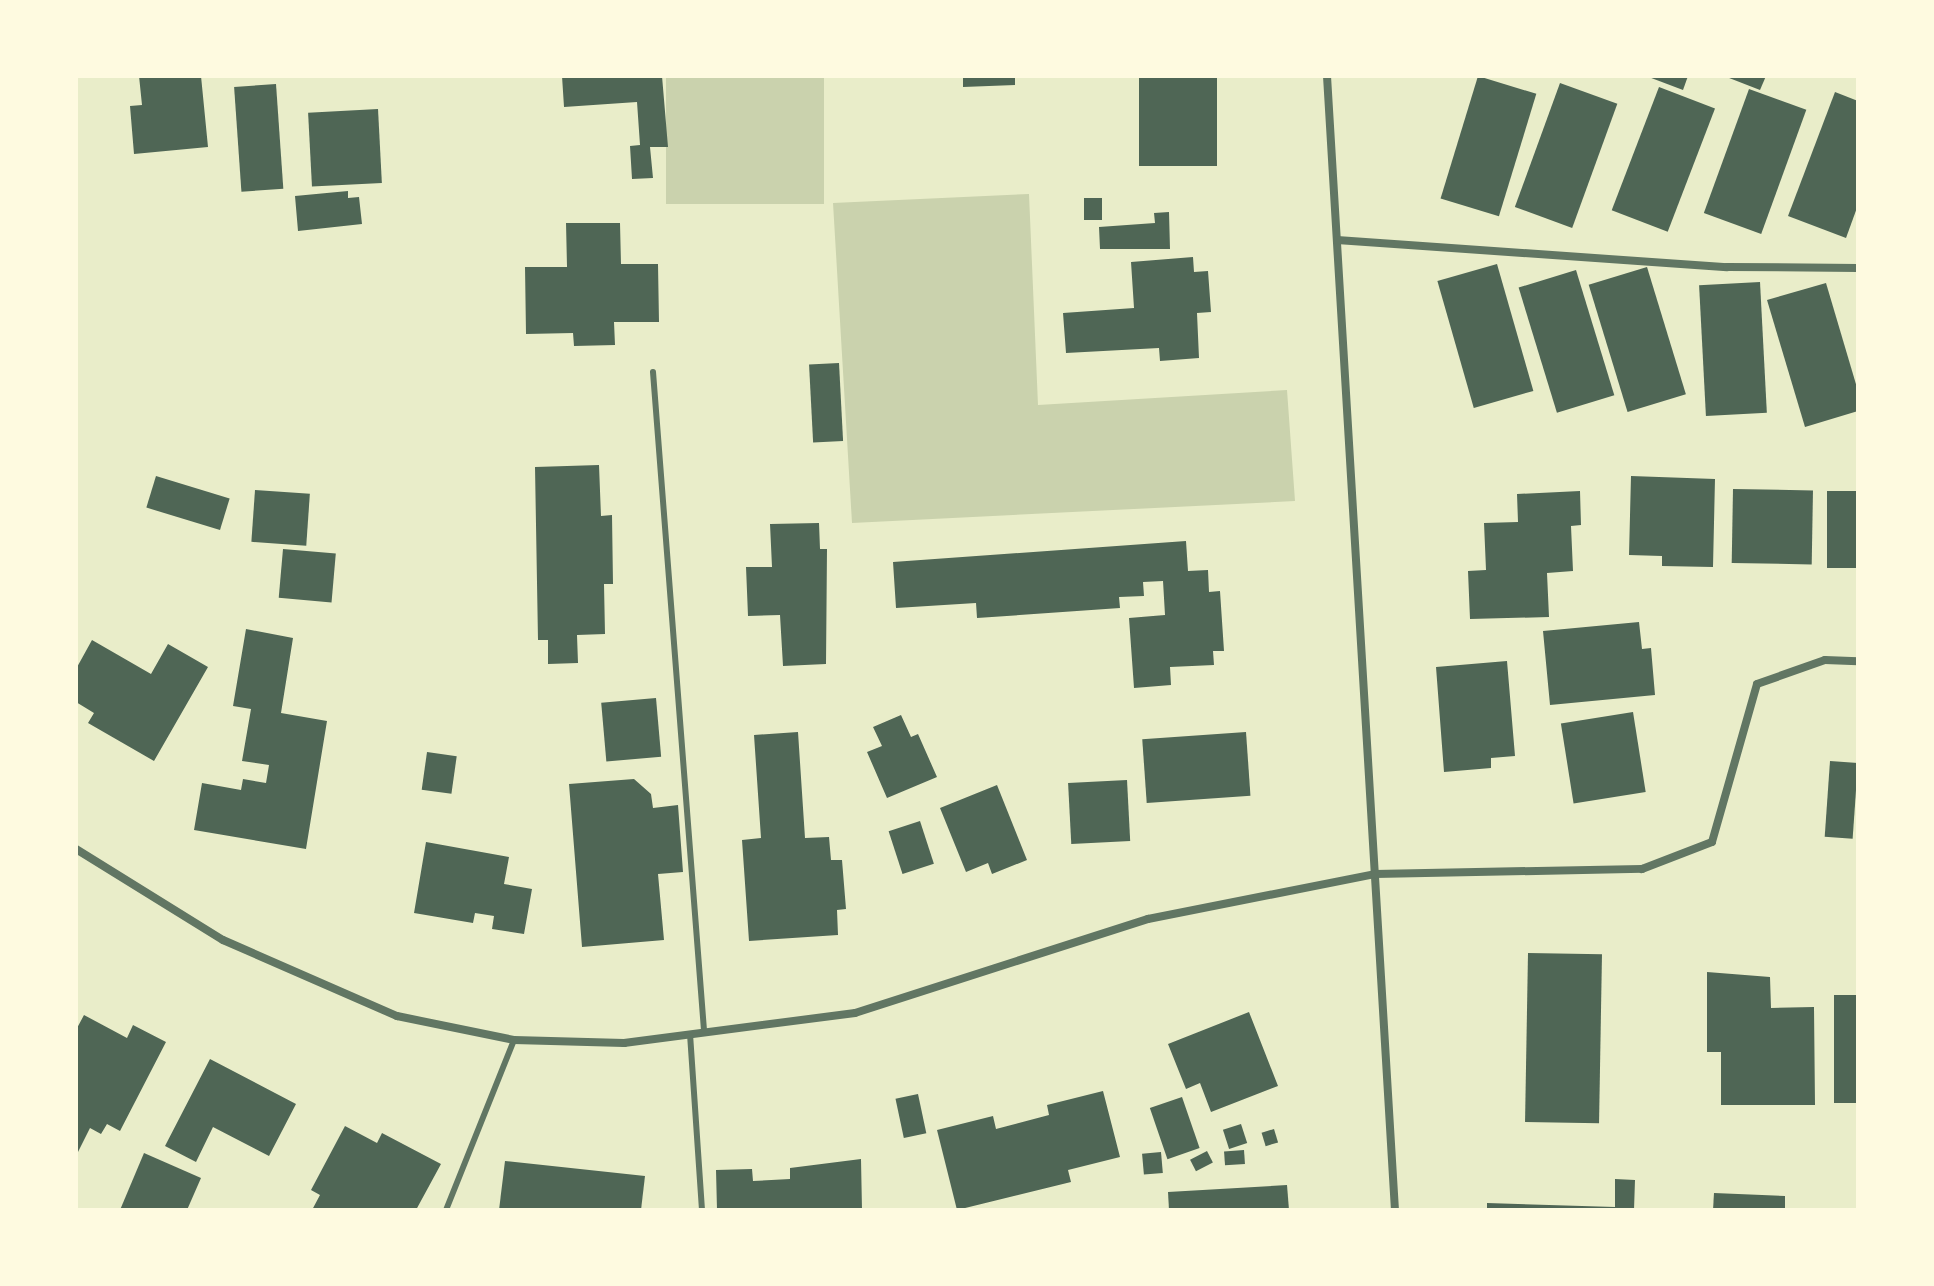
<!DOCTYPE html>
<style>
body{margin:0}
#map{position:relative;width:1934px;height:1286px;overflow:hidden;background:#e9edc9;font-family:"Noto Sans",sans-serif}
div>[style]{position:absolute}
.green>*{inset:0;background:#cad2ad;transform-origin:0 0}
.building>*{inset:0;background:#4f6655;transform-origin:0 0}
.service>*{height:6px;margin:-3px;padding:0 3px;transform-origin:3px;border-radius:3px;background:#617663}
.minor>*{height:8px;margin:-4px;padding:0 4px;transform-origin:4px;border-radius:4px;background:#617663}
span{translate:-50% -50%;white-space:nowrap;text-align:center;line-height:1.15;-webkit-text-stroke:8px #fefae0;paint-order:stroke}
.frame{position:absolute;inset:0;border:78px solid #fefae0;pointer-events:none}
</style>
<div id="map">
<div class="green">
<i style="left:666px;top:76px;width:158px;height:128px"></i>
<i style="clip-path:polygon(1029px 194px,1038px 405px,1287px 390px,1295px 501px,852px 523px,833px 203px)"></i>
</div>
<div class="building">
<i style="clip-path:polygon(139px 76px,201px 76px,208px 147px,134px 154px,130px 106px,142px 105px)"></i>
<i style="clip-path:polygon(562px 76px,662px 76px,668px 147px,650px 147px,653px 178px,632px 179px,630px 146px,640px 145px,637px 102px,564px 107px)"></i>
<i style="clip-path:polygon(963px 76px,1015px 76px,1015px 85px,963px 87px)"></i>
<i style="left:1139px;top:76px;width:78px;height:90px"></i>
<i style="left:1478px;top:76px;width:61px;height:128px;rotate:17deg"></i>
<i style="clip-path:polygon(1646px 76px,1688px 76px,1683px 90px)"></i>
<i style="clip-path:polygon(1724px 76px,1766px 76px,1760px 90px)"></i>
<i style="left:1560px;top:83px;width:61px;height:132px;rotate:20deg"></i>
<i style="left:276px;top:84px;width:105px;height:42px;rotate:86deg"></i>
<i style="left:1659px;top:87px;width:60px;height:132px;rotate:21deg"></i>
<i style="left:1749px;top:89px;width:61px;height:132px;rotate:20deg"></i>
<i style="clip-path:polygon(1835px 92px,1858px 101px,1858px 205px,1846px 238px,1788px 216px)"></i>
<i style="left:378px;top:109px;width:74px;height:70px;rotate:87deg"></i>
<i style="clip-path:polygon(348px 191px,348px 198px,359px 197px,362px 224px,298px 231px,295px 196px)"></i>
<i style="left:1084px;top:198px;width:18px;height:22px"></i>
<i style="clip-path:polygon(1169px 212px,1170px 249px,1100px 249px,1099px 227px,1155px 223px,1154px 213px)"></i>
<i style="clip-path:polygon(566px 223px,620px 223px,621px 264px,658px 264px,659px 322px,614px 322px,615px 345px,574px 346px,573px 333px,526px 334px,525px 267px,567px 267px)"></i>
<i style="clip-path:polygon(1193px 257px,1194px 272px,1208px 271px,1211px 312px,1197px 313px,1199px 358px,1160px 361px,1159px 348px,1066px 353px,1063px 313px,1134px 308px,1131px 262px)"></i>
<i style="left:1497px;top:264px;width:132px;height:62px;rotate:74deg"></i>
<i style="left:1647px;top:267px;width:133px;height:61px;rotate:73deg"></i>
<i style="left:1576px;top:270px;width:131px;height:60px;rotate:73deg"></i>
<i style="left:1760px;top:282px;width:131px;height:61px;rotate:87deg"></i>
<i style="clip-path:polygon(1826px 283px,1858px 391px,1858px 411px,1805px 427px,1767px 300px)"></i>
<i style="left:839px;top:363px;width:78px;height:30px;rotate:87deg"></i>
<i style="clip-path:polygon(599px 465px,601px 516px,612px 515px,613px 584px,604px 584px,605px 634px,577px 635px,578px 663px,548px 664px,548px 640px,538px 640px,535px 467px)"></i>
<i style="left:156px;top:476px;width:77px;height:33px;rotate:17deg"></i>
<i style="clip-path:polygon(1631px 476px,1715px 479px,1713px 567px,1662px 566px,1662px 556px,1629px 555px)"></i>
<i style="left:1733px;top:489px;width:80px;height:74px;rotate:1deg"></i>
<i style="left:255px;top:490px;width:55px;height:52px;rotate:4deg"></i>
<i style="clip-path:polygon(1580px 491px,1581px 525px,1571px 526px,1573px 571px,1547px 573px,1549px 617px,1470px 619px,1468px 571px,1486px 570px,1484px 523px,1518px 522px,1517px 494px)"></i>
<i style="left:1827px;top:491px;width:31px;height:77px"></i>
<i style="clip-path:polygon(819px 523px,820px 549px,827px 549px,826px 664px,783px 666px,780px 615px,748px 616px,746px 567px,772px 567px,770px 524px)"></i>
<i style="clip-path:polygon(1186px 541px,1188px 571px,1208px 570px,1209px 592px,1220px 591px,1224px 651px,1213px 651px,1214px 665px,1170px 667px,1171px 685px,1134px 688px,1129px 618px,1165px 615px,1163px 581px,1143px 582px,1144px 596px,1119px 597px,1120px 608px,977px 618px,976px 603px,896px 608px,893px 562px)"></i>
<i style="left:283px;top:549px;width:53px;height:49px;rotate:5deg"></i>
<i style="clip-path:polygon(1639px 622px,1642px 649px,1651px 648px,1655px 695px,1550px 705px,1543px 631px)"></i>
<i style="clip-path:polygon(246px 629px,293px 638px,281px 713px,327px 721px,306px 849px,194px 830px,202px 783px,241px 790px,243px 779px,266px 783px,269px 765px,242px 761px,251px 709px,233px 706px)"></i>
<i style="clip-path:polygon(92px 640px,151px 674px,168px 644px,208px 667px,154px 761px,88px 723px,94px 713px,76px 702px,76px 669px)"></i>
<i style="clip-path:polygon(1507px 661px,1515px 756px,1491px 758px,1491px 768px,1444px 772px,1436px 667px)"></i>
<i style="left:656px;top:698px;width:59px;height:55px;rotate:85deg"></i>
<i style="left:1633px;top:712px;width:81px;height:73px;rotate:81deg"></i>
<i style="clip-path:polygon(901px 715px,911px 737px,918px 734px,937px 777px,887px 798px,867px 752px,882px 746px,873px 727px)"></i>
<i style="clip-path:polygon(798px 732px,805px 838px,829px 837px,831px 860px,842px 860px,846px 909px,837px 910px,838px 935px,749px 941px,742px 840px,761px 838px,754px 735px)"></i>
<i style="left:1246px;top:732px;width:64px;height:104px;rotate:86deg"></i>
<i style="left:427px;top:752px;width:30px;height:38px;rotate:8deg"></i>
<i style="left:1830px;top:761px;width:28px;height:76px;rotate:4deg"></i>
<i style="clip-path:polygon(634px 779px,651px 794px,653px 808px,678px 805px,683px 872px,658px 874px,664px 940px,582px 947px,569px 784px)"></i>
<i style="left:1127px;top:780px;width:61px;height:59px;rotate:87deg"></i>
<i style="clip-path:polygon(997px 785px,1027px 860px,992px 874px,988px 863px,966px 872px,940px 808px)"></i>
<i style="left:920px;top:821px;width:45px;height:33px;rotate:72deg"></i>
<i style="clip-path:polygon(426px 842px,509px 857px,504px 884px,532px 889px,524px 934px,492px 929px,494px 916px,475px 913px,473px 923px,414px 913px)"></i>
<i style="left:1528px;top:953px;width:74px;height:169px;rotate:1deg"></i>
<i style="clip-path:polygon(1707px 972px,1770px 977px,1771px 1008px,1814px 1007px,1815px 1105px,1721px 1105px,1721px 1052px,1707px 1052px)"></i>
<i style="left:1834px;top:995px;width:24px;height:108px"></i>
<i style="clip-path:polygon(1249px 1012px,1278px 1086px,1211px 1112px,1200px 1083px,1186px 1089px,1168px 1044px)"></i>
<i style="clip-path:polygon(84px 1015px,127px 1038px,133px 1025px,166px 1042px,120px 1131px,107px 1124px,101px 1134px,90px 1128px,76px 1156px,76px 1030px)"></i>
<i style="clip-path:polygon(210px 1059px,296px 1104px,269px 1156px,213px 1127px,196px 1162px,165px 1146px)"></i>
<i style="clip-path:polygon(1103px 1091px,1120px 1157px,1068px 1170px,1071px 1182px,957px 1210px,937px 1130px,993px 1116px,996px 1129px,1049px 1115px,1047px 1105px)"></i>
<i style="left:918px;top:1094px;width:40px;height:23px;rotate:78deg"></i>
<i style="left:1182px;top:1097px;width:54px;height:34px;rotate:71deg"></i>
<i style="left:1241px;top:1124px;width:20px;height:19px;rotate:72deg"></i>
<i style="clip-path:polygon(345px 1126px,377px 1143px,382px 1133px,441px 1164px,416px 1210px,312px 1210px,320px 1195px,311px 1190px)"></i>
<i style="left:1274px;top:1129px;width:14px;height:13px;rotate:73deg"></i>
<i style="left:1244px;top:1150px;width:14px;height:20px;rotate:86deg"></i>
<i style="left:1207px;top:1151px;width:13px;height:19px;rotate:63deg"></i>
<i style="left:1161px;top:1152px;width:21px;height:19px;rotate:85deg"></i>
<i style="clip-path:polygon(144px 1153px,201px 1178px,187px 1210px,120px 1210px)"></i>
<i style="clip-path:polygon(861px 1159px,862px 1210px,717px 1210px,716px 1170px,752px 1169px,753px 1181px,790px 1179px,790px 1168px)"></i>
<i style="clip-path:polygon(505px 1161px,645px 1176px,641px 1210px,499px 1210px)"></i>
<i style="clip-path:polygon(1615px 1179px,1635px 1180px,1634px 1210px,1487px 1210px,1487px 1203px,1615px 1207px)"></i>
<i style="clip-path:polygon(1287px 1185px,1289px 1210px,1169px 1210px,1168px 1192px)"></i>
<i style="clip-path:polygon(1714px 1193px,1785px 1196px,1785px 1210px,1713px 1210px)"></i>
</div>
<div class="service">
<i style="left:653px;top:372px;width:661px;rotate:85.57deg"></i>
<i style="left:690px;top:1034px;width:176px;rotate:86.1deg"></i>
<i style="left:446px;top:1210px;width:183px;rotate:-68.2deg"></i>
</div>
<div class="minor">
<i style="left:1327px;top:76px;width:1136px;rotate:86.57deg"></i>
<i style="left:1337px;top:240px;width:391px;rotate:4deg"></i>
<i style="left:1727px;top:267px;width:131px;rotate:0.4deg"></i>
<i style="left:76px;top:849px;width:173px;rotate:31.8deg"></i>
<i style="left:223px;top:940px;width:190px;rotate:23.6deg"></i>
<i style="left:397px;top:1016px;width:119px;rotate:11.6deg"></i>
<i style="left:514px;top:1040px;width:110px;rotate:1.6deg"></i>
<i style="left:624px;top:1043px;width:233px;rotate:-7.4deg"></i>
<i style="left:855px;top:1013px;width:308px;rotate:-17.8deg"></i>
<i style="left:1148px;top:919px;width:231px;rotate:-11.2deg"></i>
<i style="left:1375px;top:874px;width:267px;rotate:-1.1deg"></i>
<i style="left:1642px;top:869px;width:75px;rotate:-21.1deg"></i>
<i style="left:1712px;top:842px;width:164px;rotate:-74.1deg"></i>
<i style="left:1757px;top:684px;width:72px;rotate:-19.4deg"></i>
<i style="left:1825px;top:660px;width:33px;rotate:2deg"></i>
</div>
<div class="frame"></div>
</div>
